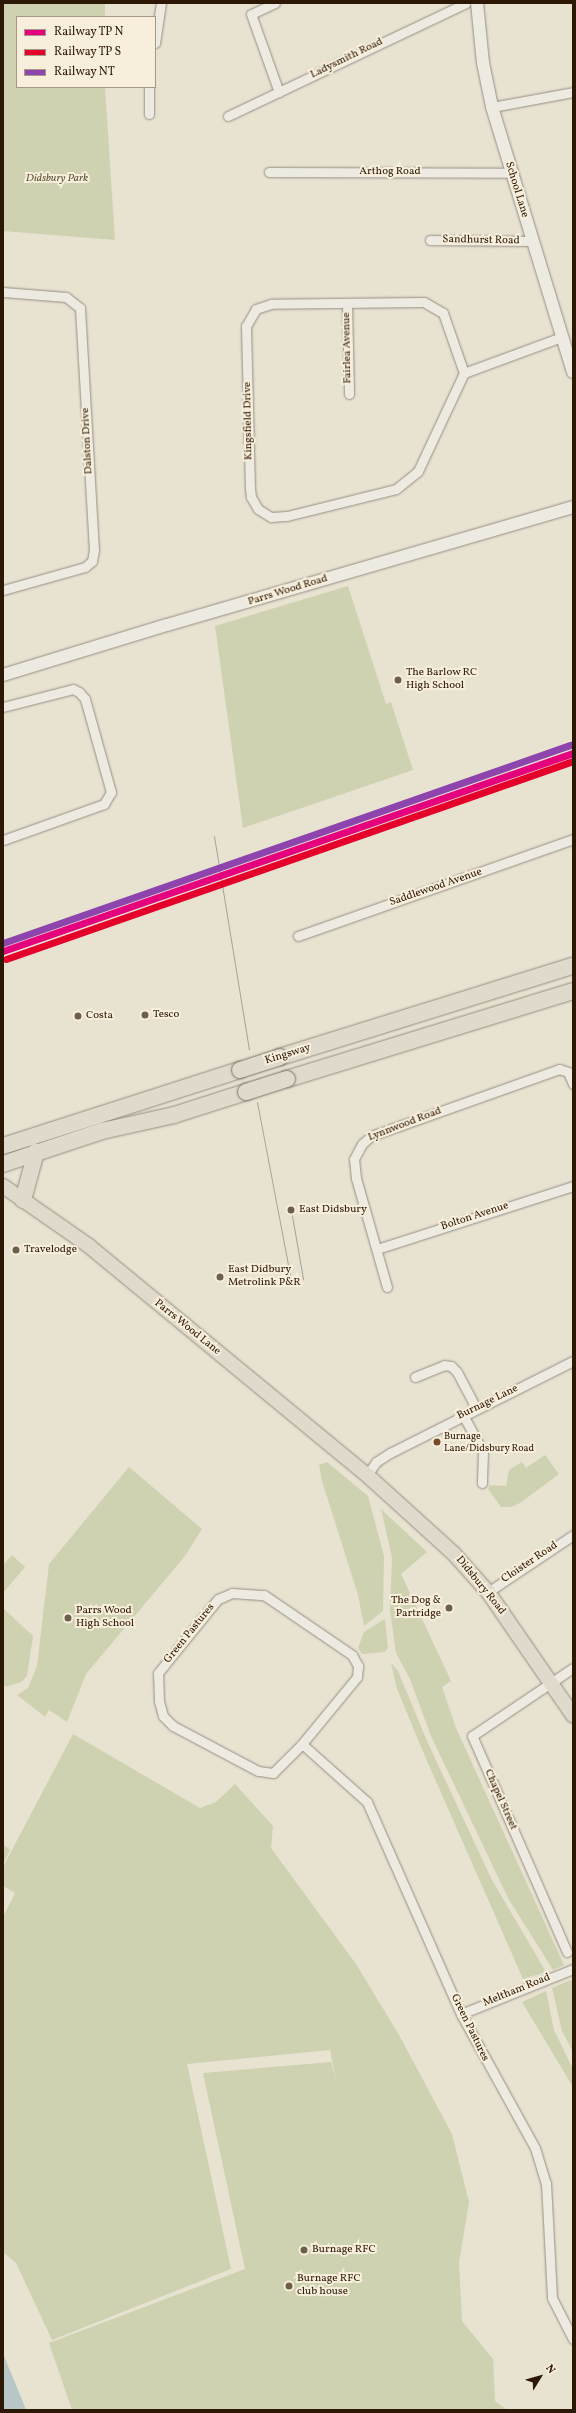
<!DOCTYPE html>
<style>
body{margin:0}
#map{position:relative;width:576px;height:2413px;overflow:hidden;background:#e8e2d1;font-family:Vollkorn,serif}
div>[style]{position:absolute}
.green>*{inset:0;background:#ced2b1}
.water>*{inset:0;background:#b7c7c6}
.roads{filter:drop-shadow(0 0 1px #958e83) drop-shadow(0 0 1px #958e83)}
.street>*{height:9px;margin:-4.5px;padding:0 4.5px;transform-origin:4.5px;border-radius:4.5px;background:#edeae1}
.secondary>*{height:12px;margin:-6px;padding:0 6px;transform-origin:6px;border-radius:6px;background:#edeae1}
.primary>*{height:14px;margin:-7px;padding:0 7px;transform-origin:7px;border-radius:7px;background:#e0dacc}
.highway>*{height:16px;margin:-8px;padding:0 8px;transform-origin:8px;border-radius:8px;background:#e0dacc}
.tram>*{height:1px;margin:-0.5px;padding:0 0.5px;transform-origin:0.5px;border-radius:0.5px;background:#a7a29a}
.bridges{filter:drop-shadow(0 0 1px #7a7368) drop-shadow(0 0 1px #7a7368)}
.highway-bridge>*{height:16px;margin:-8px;padding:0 8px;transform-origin:8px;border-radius:8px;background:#e0dacc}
.rail-1>*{height:7px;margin:-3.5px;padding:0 3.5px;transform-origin:3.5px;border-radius:3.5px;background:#e5007d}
.rail-2>*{height:7px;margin:-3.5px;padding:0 3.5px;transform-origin:3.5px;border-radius:3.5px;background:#e4002b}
.rail-3>*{height:7px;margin:-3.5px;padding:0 3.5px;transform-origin:3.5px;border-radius:3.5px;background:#8e44ad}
.dots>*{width:11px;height:11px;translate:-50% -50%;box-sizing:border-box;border:2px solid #f7efdb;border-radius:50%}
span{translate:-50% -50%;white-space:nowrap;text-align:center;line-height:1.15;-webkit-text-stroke:4px #f7efdb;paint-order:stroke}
.bus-label{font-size:10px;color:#2d1705}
.left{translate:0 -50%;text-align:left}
.street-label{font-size:11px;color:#2d1705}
.park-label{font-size:11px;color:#5e5438;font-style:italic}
.poi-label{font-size:11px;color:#2d1705}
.right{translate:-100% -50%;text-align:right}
.frame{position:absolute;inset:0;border:4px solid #2d1705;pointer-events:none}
.legend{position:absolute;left:16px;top:16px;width:140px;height:72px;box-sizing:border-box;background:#f7efdb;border:1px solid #a69985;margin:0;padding:5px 7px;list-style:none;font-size:12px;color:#2d1705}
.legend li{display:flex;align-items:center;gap:8px;height:20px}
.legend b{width:20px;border:1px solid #a69985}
.north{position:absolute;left:520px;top:2357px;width:40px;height:40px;-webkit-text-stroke:3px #f7efdb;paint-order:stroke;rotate:53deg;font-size:11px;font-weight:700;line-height:16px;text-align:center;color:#2d1705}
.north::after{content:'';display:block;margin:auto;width:14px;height:18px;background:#2d1705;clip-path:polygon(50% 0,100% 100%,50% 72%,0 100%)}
</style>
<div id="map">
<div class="green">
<i style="clip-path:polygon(3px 3px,105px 3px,105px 17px,17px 17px,17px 87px,105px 87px,115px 240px,3px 231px)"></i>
<i style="clip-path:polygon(348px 586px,386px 704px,391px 702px,413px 770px,243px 828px,215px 626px)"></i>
<i style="clip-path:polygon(545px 1455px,559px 1474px,520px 1503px,511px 1507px,501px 1507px,488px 1489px,490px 1485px,506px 1486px,509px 1470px,522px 1462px,526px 1468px)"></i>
<i style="clip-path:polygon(327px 1462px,368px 1496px,384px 1556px,383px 1611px,364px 1626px,358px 1595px,322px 1481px,319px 1465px)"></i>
<i style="clip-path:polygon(129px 1467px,202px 1529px,185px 1556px,86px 1674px,67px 1722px,49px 1710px,45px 1717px,17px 1695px,28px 1688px,37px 1666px,49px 1564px)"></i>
<i style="clip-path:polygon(381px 1509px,427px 1552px,401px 1574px,451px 1681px,442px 1687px,456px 1728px,564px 1965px,553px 1970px,508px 1898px,431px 1736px,410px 1679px,396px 1653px,390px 1611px,392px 1557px)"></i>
<i style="clip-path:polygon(12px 1555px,25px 1567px,3px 1593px,3px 1565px)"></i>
<i style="clip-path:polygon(3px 1608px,33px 1636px,27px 1676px,21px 1682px,6px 1687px,3px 1684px)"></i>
<i style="clip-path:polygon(385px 1619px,388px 1648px,385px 1652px,362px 1654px,358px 1648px,364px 1632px)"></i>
<i style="clip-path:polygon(391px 1663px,398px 1671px,427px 1741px,492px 1880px,546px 1972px,523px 1979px,424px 1754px,397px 1689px)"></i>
<i style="clip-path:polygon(73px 1734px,200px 1808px,216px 1802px,235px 1784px,273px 1826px,271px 1848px,356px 1964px,399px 2035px,452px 2134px,469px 2202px,459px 2262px,462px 2321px,493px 2359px,495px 2401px,507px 2410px,72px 2410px,49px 2343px,245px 2269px,203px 2073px,331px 2062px,336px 2081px,330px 2050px,187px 2064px,231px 2269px,52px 2340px,16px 2263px,3px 2252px,3px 1917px,15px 1893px,3px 1886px,3px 1867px)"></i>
<i style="clip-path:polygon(3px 1844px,10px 1850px,3px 1864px)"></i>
<i style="clip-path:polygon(571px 1980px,573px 1985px,573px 2052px,562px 2031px,552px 1988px)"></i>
<i style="clip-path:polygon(546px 1991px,554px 2030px,573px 2069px,573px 2087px,522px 2002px)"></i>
</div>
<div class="water">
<i style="clip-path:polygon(3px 2354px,21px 2397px,26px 2410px,3px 2410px)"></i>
</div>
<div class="roads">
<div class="street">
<i style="left:275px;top:3px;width:26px;rotate:155deg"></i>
<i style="left:251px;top:14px;width:83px;rotate:70.3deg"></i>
<i style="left:155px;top:43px;width:40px;rotate:-81.5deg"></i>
<i style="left:492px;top:107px;width:82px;rotate:-10.5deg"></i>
<i style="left:149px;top:114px;width:27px;rotate:-90deg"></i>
<i style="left:228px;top:116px;width:263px;rotate:-25.4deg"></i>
<i style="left:269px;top:172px;width:242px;rotate:0.2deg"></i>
<i style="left:430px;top:240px;width:102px;rotate:0.6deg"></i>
<i style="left:3px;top:292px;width:63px;rotate:4.5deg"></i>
<i style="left:66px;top:297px;width:18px;rotate:38deg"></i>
<i style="left:80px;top:308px;width:242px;rotate:86.7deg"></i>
<i style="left:94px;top:550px;width:11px;rotate:100deg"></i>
<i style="left:92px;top:561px;width:9px;rotate:139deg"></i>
<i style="left:85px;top:567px;width:85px;rotate:164.3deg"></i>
<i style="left:347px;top:303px;width:91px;rotate:88.7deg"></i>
<i style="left:464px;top:373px;width:64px;rotate:-109.3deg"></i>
<i style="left:443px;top:313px;width:22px;rotate:-150deg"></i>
<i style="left:424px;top:302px;width:153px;rotate:179.3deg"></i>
<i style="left:271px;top:304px;width:16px;rotate:162deg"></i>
<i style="left:256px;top:309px;width:20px;rotate:120deg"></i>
<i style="left:246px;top:326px;width:162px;rotate:88.6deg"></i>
<i style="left:250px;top:488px;width:9px;rotate:84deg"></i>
<i style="left:251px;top:497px;width:14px;rotate:60deg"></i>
<i style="left:258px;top:509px;width:15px;rotate:32deg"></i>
<i style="left:271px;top:517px;width:16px;rotate:-4deg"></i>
<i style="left:287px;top:516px;width:112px;rotate:-13.9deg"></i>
<i style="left:396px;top:489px;width:28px;rotate:-39deg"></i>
<i style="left:418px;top:471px;width:108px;rotate:-64.9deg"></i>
<i style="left:464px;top:373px;width:104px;rotate:-20.2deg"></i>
<i style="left:3px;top:707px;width:72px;rotate:-14.4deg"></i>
<i style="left:73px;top:689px;width:7px;rotate:27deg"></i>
<i style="left:79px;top:692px;width:9px;rotate:49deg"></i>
<i style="left:85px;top:699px;width:97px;rotate:74.4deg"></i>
<i style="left:111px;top:792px;width:14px;rotate:120deg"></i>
<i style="left:104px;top:804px;width:107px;rotate:160.4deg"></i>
<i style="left:298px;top:936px;width:292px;rotate:-19.4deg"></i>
<i style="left:377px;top:1249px;width:206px;rotate:-17.8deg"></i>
<i style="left:387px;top:1287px;width:113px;rotate:-105.9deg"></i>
<i style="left:356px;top:1178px;width:19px;rotate:-96deg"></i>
<i style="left:354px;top:1159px;width:17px;rotate:-62deg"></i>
<i style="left:362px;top:1144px;width:12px;rotate:-42deg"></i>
<i style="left:371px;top:1136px;width:200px;rotate:-19.6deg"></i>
<i style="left:559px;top:1069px;width:9px;rotate:18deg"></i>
<i style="left:568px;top:1072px;width:13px;rotate:67deg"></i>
<i style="left:415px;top:1377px;width:31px;rotate:-22deg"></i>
<i style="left:444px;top:1365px;width:7px;rotate:8deg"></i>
<i style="left:451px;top:1366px;width:8px;rotate:45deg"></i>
<i style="left:457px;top:1372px;width:41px;rotate:62.2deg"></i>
<i style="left:463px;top:1415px;width:42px;rotate:61.6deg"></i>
<i style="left:483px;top:1452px;width:31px;rotate:92deg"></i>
<i style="left:367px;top:1475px;width:16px;rotate:-55deg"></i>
<i style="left:376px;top:1462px;width:17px;rotate:-33deg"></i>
<i style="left:390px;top:1453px;width:205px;rotate:-26.7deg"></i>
<i style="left:488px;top:1592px;width:102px;rotate:-33.8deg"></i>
<i style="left:232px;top:1593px;width:32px;rotate:4deg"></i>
<i style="left:264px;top:1595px;width:107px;rotate:34.3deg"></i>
<i style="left:352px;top:1655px;width:13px;rotate:61deg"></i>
<i style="left:358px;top:1666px;width:11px;rotate:95deg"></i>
<i style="left:357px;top:1677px;width:87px;rotate:129.4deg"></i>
<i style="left:302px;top:1744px;width:41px;rotate:135deg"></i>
<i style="left:273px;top:1773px;width:15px;rotate:-172deg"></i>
<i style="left:258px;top:1771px;width:96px;rotate:-152.1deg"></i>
<i style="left:173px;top:1726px;width:14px;rotate:-135deg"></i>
<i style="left:163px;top:1716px;width:16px;rotate:-105deg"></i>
<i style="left:159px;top:1701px;width:28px;rotate:-92deg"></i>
<i style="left:158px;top:1673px;width:95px;rotate:-51deg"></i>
<i style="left:218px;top:1599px;width:15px;rotate:-23deg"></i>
<i style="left:302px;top:1744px;width:87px;rotate:41.7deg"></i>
<i style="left:367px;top:1802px;width:232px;rotate:66.1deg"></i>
<i style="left:461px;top:2014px;width:153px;rotate:61.1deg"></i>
<i style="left:535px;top:2148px;width:37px;rotate:73deg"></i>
<i style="left:546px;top:2183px;width:115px;rotate:87deg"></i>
<i style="left:552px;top:2298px;width:46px;rotate:62.9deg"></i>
<i style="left:567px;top:1952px;width:236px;rotate:-113.7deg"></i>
<i style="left:472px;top:1736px;width:122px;rotate:-34deg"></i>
<i style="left:461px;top:2014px;width:121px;rotate:-21.9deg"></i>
</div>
<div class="secondary">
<i style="left:477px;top:3px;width:60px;rotate:84.3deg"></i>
<i style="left:483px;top:63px;width:45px;rotate:78.4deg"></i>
<i style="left:492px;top:107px;width:277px;rotate:73deg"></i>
<i style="left:3px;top:675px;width:171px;rotate:-17deg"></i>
<i style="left:167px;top:625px;width:423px;rotate:-16.2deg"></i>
</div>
<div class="primary">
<i style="left:3px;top:1186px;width:105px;rotate:34.9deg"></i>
<i style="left:89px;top:1246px;width:360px;rotate:39.5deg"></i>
<i style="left:367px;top:1475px;width:118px;rotate:42.2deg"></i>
<i style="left:454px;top:1554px;width:51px;rotate:48.2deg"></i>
<i style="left:488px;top:1592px;width:150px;rotate:55.4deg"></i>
</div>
<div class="highway">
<i style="left:280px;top:1057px;width:307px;rotate:-17.3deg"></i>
<i style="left:287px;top:1079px;width:299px;rotate:-17.1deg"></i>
<i style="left:3px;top:1146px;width:249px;rotate:-17.8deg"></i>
<i style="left:3px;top:1164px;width:104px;rotate:-18.4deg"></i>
<i style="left:102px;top:1131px;width:74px;rotate:-12.5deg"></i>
<i style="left:174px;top:1115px;width:76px;rotate:-17.7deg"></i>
<i style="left:23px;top:1200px;width:50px;rotate:-74.8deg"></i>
</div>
</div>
<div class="tram">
<i style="left:214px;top:836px;width:216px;rotate:80.7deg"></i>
<i style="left:257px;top:1102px;width:182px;rotate:79.2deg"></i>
<i style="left:291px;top:1210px;width:70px;rotate:80.1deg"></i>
</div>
<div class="bridges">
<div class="highway-bridge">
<i style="left:240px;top:1070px;width:42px;rotate:-18deg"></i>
<i style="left:246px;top:1092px;width:43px;rotate:-17.6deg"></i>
</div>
</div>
<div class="rail-1">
<i style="left:3px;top:951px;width:603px;rotate:-19.16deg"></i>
</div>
<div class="rail-2">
<i style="left:6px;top:959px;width:601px;rotate:-19.25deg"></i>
</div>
<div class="rail-3">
<i style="left:3px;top:943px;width:601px;rotate:-19.25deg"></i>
</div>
<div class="dots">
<i style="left:398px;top:680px;background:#6e5e4c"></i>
<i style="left:145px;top:1015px;background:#6e5e4c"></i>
<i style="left:78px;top:1016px;background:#6e5e4c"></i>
<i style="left:291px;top:1210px;background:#6e5e4c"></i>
<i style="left:16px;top:1250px;background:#6e5e4c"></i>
<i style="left:220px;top:1277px;background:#6e5e4c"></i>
<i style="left:437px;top:1442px;background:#7a4b2a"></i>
<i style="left:449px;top:1608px;background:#6e5e4c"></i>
<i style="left:68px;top:1618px;background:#6e5e4c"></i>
<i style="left:304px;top:2250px;background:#6e5e4c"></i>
<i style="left:289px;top:2286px;background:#6e5e4c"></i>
</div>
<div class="bus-label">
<span class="left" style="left:444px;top:1442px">Burnage<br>Lane/Didsbury Road</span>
</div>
<div class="street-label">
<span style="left:347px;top:59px;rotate:-26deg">Ladysmith Road</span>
<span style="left:390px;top:172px">Arthog Road</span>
<span style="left:516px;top:190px;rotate:73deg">School Lane</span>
<span style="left:481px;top:241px;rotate:1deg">Sandhurst Road</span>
<span style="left:348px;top:348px;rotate:-91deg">Fairlea Avenue</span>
<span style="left:249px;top:421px;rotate:-91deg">Kingsfield Drive</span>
<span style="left:88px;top:441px;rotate:-93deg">Dalston Drive</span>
<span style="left:288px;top:591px;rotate:-17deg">Parrs Wood Road</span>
<span style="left:436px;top:888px;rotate:-19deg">Saddlewood Avenue</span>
<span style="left:288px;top:1055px;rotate:-17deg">Kingsway</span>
<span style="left:405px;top:1125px;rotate:-21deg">Lynnwood Road</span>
<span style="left:475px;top:1217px;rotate:-18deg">Bolton Avenue</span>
<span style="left:187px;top:1328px;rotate:39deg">Parrs Wood Lane</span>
<span style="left:488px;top:1403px;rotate:-26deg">Burnage Lane</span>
<span style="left:530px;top:1563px;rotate:-34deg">Cloister Road</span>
<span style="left:480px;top:1586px;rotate:51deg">Didsbury Road</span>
<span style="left:190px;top:1634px;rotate:-51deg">Green Pastures</span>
<span style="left:500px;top:1800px;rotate:66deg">Chapel Street</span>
<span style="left:517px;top:1991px;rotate:-22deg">Meltham Road</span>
<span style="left:469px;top:2028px;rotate:64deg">Green Pastures</span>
</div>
<div class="park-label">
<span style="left:57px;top:179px">Didsbury Park</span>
</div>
<div class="poi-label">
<span class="left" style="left:406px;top:680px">The Barlow RC<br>High School</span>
<span class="left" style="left:153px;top:1015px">Tesco</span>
<span class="left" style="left:86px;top:1016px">Costa</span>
<span class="left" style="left:299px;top:1210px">East Didsbury</span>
<span class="left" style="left:24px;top:1250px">Travelodge</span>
<span class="left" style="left:228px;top:1277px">East Didbury<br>Metrolink P&amp;R</span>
<span class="right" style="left:441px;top:1608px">The Dog &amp;<br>Partridge</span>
<span class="left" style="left:76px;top:1618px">Parrs Wood<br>High School</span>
<span class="left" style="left:312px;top:2250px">Burnage RFC</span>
<span class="left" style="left:297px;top:2286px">Burnage RFC<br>club house</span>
</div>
<div class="frame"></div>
<ul class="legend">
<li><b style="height:5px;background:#e5007d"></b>Railway TP N</li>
<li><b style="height:5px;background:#e4002b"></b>Railway TP S</li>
<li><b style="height:5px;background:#8e44ad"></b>Railway NT</li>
</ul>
<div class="north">N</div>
</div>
